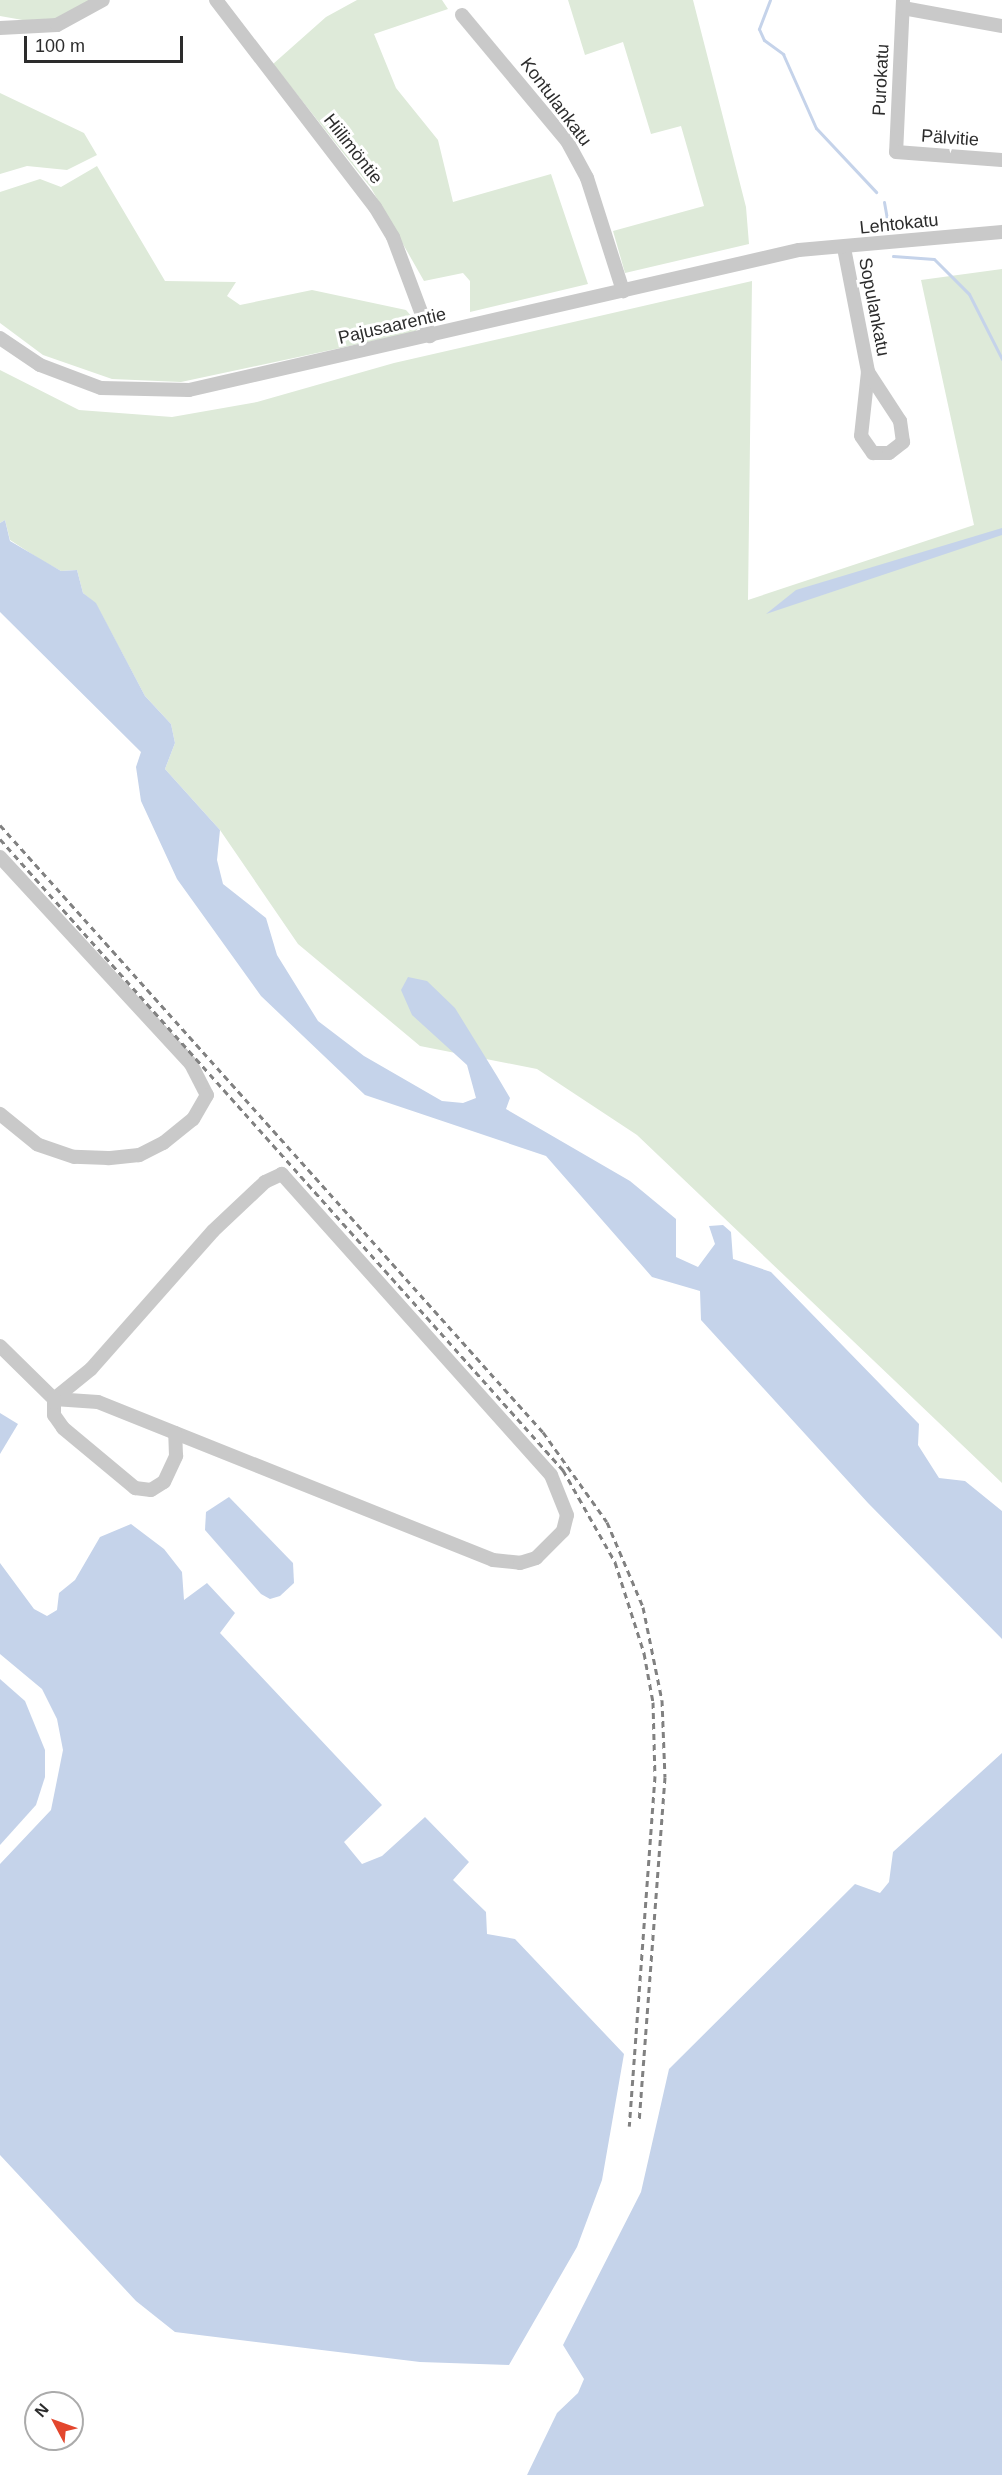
<!DOCTYPE html>
<meta charset="utf-8">
<style>
body{margin:0}
#map{position:relative;width:1002px;height:2475px;overflow:hidden;background:#fff;font-family:Arial,sans-serif}
div>[style]{position:absolute}
.green>*{inset:0;background:#deead9}
.water>*{inset:0;background:#c5d3ea}
.stream>*{height:3px;margin:-1.5px;padding:0 1.5px;transform-origin:1.5px;border-radius:1.5px;background:#c5d3ea}
.minor>*{height:14px;margin:-7px;padding:0 7px;transform-origin:7px;border-radius:7px;background:#c9c9c9}
.rail>*{height:3px;margin-top:-1.5px;transform-origin:0;background:repeating-linear-gradient(90deg,#818181 0 6px,transparent 0 10.5px)}
span{translate:-50% -50%;white-space:nowrap;text-align:center;line-height:1.15;-webkit-text-stroke:6px #fff;paint-order:stroke}
.street-label{font-size:18px;color:#2c2c2c}
.north{position:absolute;left:24px;top:2391px;width:60px;height:60px;box-sizing:border-box;background:#fff;border:2px solid #ababab;border-radius:50%;rotate:311deg;font-size:16px;font-weight:700;line-height:24px;text-align:center;color:#2c2c2c}
.north::after{content:'';display:block;margin:auto;width:21px;height:27px;background:#e3472e;clip-path:polygon(50% 0,100% 100%,50% 72%,0 100%)}
.scale{position:absolute;left:24px;top:36px;width:159px;height:27px;box-sizing:border-box;border:3px solid #2c2c2c;border-top:0;padding-left:8px;font-size:18px;line-height:21px;white-space:nowrap;color:#2c2c2c;-webkit-text-stroke:4px #fff;paint-order:stroke}
</style>
<div id="map">
<div class="green">
<i style="clip-path:polygon(0 0,93px 0,60px 18px,34px 22px,0 16px)"></i>
<i style="clip-path:polygon(357px 0,442px 0,448px 9px,374px 34px,396px 88px,438px 140px,453px 202px,551px 174px,588px 284px,470px 312px,470px 281px,463px 273px,424px 281px,371px 188px,273px 64px,326px 17px)"></i>
<i style="clip-path:polygon(568px 0,693px 0,746px 207px,749px 244px,625px 273px,613px 231px,704px 206px,681px 126px,651px 134px,623px 42px,585px 55px)"></i>
<i style="clip-path:polygon(0 93px,84px 133px,97px 155px,67px 170px,27px 166px,0 174px)"></i>
<i style="clip-path:polygon(97px 166px,165px 281px,236px 282px,227px 296px,240px 305px,312px 290px,406px 310px,420px 326px,415px 332px,181px 382px,112px 379px,43px 355px,0 323px,0 192px,40px 179px,61px 187px)"></i>
<i style="clip-path:polygon(1002px 269px,1002px 1483px,637px 1135px,537px 1069px,420px 1046px,298px 944px,220px 830px,165px 769px,175px 743px,171px 724px,145px 696px,96px 604px,83px 593px,77px 570px,61px 571px,41px 560px,10px 540px,5px 520px,0 523px,0 370px,79px 410px,172px 417px,257px 402px,394px 363px,752px 281px,748px 600px,974px 525px,921px 280px)"></i>
</div>
<div class="water">
<i style="clip-path:polygon(5px 520px,10px 541px,61px 571px,77px 570px,83px 593px,96px 603px,145px 696px,171px 724px,175px 743px,165px 769px,220px 830px,217px 860px,223px 884px,266px 918px,277px 955px,318px 1021px,364px 1056px,442px 1101px,463px 1103px,476px 1098px,467px 1065px,412px 1015px,401px 990px,408px 977px,427px 981px,455px 1008px,497px 1076px,510px 1098px,506px 1109px,630px 1181px,676px 1219px,676px 1257px,698px 1267px,715px 1244px,709px 1226px,723px 1225px,731px 1232px,733px 1259px,771px 1272px,919px 1424px,918px 1445px,939px 1478px,965px 1481px,1002px 1511px,1002px 1639px,868px 1503px,701px 1320px,700px 1291px,652px 1277px,546px 1156px,365px 1095px,261px 996px,177px 879px,141px 801px,136px 767px,141px 752px,0 612px,0 523px)"></i>
<i style="clip-path:polygon(1002px 528px,1002px 535px,766px 614px,796px 590px)"></i>
<i style="clip-path:polygon(0 1413px,18px 1424px,0 1454px)"></i>
<i style="clip-path:polygon(229px 1497px,293px 1563px,294px 1583px,280px 1596px,270px 1599px,261px 1594px,205px 1530px,206px 1512px)"></i>
<i style="clip-path:polygon(131px 1524px,164px 1549px,182px 1572px,184px 1600px,207px 1583px,235px 1613px,220px 1633px,382px 1805px,344px 1842px,362px 1864px,382px 1856px,425px 1817px,469px 1862px,453px 1880px,486px 1912px,487px 1934px,515px 1939px,624px 2054px,602px 2180px,577px 2247px,509px 2365px,420px 2362px,175px 2332px,136px 2301px,0 2155px,0 1864px,51px 1810px,63px 1750px,57px 1719px,42px 1689px,0 1654px,0 1563px,34px 1609px,47px 1616px,57px 1610px,59px 1593px,75px 1580px,100px 1537px)"></i>
<i style="clip-path:polygon(0 1679px,25px 1701px,45px 1750px,45px 1777px,36px 1805px,0 1845px)"></i>
<i style="clip-path:polygon(1002px 1753px,1002px 2475px,527px 2475px,557px 2413px,578px 2393px,584px 2379px,563px 2345px,641px 2192px,669px 2069px,855px 1884px,880px 1893px,889px 1882px,893px 1852px)"></i>
</div>
<div class="stream">
<i style="left:770px;top:0;width:31px;rotate:111deg"></i>
<i style="left:759px;top:29px;width:12px;rotate:66deg"></i>
<i style="left:764px;top:40px;width:24px;rotate:36deg"></i>
<i style="left:783px;top:54px;width:81px;rotate:66deg"></i>
<i style="left:816px;top:128px;width:88px;rotate:46.8deg"></i>
<i style="left:884px;top:202px;width:28px;rotate:80deg"></i>
<i style="left:893px;top:256px;width:41px;rotate:4.2deg"></i>
<i style="left:934px;top:259px;width:49px;rotate:45deg"></i>
<i style="left:969px;top:294px;width:73px;rotate:63.1deg"></i>
</div>
<div class="minor">
<i style="left:216px;top:0;width:261px;rotate:52.5deg"></i>
<i style="left:375px;top:207px;width:35px;rotate:59deg"></i>
<i style="left:393px;top:237px;width:106px;rotate:69.5deg"></i>
<i style="left:903px;top:0;width:152px;rotate:92.6deg"></i>
<i style="left:896px;top:152px;width:106px;rotate:4.3deg"></i>
<i style="left:903px;top:8px;width:101px;rotate:10.3deg"></i>
<i style="left:462px;top:15px;width:164px;rotate:50.2deg"></i>
<i style="left:567px;top:141px;width:42px;rotate:61.6deg"></i>
<i style="left:587px;top:178px;width:119px;rotate:72.3deg"></i>
<i style="left:0;top:28px;width:57px;rotate:-3deg"></i>
<i style="left:57px;top:25px;width:52px;rotate:-28.5deg"></i>
<i style="left:844px;top:248px;width:126px;rotate:79deg"></i>
<i style="left:868px;top:372px;width:64px;rotate:96.2deg"></i>
<i style="left:861px;top:436px;width:21px;rotate:55deg"></i>
<i style="left:873px;top:453px;width:16px"></i>
<i style="left:889px;top:453px;width:18px;rotate:-38deg"></i>
<i style="left:903px;top:442px;width:21px;rotate:-98deg"></i>
<i style="left:900px;top:421px;width:59px;rotate:-123.1deg"></i>
<i style="left:0;top:338px;width:48px;rotate:34deg"></i>
<i style="left:40px;top:365px;width:65px;rotate:20.7deg"></i>
<i style="left:101px;top:388px;width:88px;rotate:1.3deg"></i>
<i style="left:189px;top:390px;width:626px;rotate:-12.93deg"></i>
<i style="left:799px;top:250px;width:204px;rotate:-5.1deg"></i>
<i style="left:0;top:857px;width:282px;rotate:47.3deg"></i>
<i style="left:191px;top:1064px;width:35px;rotate:63deg"></i>
<i style="left:207px;top:1095px;width:28px;rotate:120deg"></i>
<i style="left:193px;top:1119px;width:38px;rotate:141deg"></i>
<i style="left:163px;top:1143px;width:27px;rotate:153deg"></i>
<i style="left:139px;top:1155px;width:31px;rotate:174deg"></i>
<i style="left:108px;top:1158px;width:34px;rotate:-178deg"></i>
<i style="left:74px;top:1157px;width:39px;rotate:-161deg"></i>
<i style="left:37px;top:1144px;width:48px;rotate:-141deg"></i>
<i style="left:0;top:1346px;width:76px;rotate:44.5deg"></i>
<i style="left:54px;top:1399px;width:44px;rotate:3.9deg"></i>
<i style="left:98px;top:1402px;width:425px;rotate:21.8deg"></i>
<i style="left:493px;top:1560px;width:27px;rotate:6deg"></i>
<i style="left:520px;top:1563px;width:17px;rotate:-17deg"></i>
<i style="left:536px;top:1558px;width:38px;rotate:-45deg"></i>
<i style="left:563px;top:1531px;width:16px;rotate:-76deg"></i>
<i style="left:567px;top:1515px;width:43px;rotate:-111.8deg"></i>
<i style="left:551px;top:1475px;width:404px;rotate:-131.8deg"></i>
<i style="left:282px;top:1174px;width:19px;rotate:155deg"></i>
<i style="left:265px;top:1182px;width:71px;rotate:136.7deg"></i>
<i style="left:213px;top:1231px;width:184px;rotate:131.5deg"></i>
<i style="left:91px;top:1369px;width:48px;rotate:141deg"></i>
<i style="left:54px;top:1399px;width:16px;rotate:90deg"></i>
<i style="left:54px;top:1415px;width:16px;rotate:55deg"></i>
<i style="left:63px;top:1428px;width:94px;rotate:39.8deg"></i>
<i style="left:135px;top:1488px;width:16px;rotate:7deg"></i>
<i style="left:151px;top:1490px;width:15px;rotate:-32deg"></i>
<i style="left:164px;top:1482px;width:29px;rotate:-65deg"></i>
<i style="left:176px;top:1456px;width:23px;rotate:-92deg"></i>
</div>
<div class="rail">
<i style="left:0;top:825px;width:814px;rotate:48.19deg"></i>
<i style="left:543px;top:1432px;width:110px;rotate:54.6deg"></i>
<i style="left:607px;top:1522px;width:92px;rotate:67deg"></i>
<i style="left:643px;top:1607px;width:95px;rotate:78.5deg"></i>
<i style="left:662px;top:1700px;width:77px;rotate:87.8deg"></i>
<i style="left:665px;top:1777px;width:346px;rotate:94.3deg"></i>
<i style="left:0;top:839px;width:846px;rotate:48.26deg"></i>
<i style="left:563px;top:1470px;width:106px;rotate:60.5deg"></i>
<i style="left:615px;top:1562px;width:96px;rotate:72.3deg"></i>
<i style="left:644px;top:1653px;width:50px;rotate:79.6deg"></i>
<i style="left:653px;top:1702px;width:74px;rotate:88.5deg"></i>
<i style="left:655px;top:1776px;width:351px;rotate:94.2deg"></i>
</div>
<div class="street-label">
<span style="left:881px;top:80px;rotate:-87deg">Purokatu</span>
<span style="left:556px;top:102px;rotate:53deg">Kontulankatu</span>
<span style="left:950px;top:138px;rotate:4deg">Pälvitie</span>
<span style="left:353px;top:149px;rotate:52deg">Hiilimöntie</span>
<span style="left:899px;top:224px;rotate:-6deg">Lehtokatu</span>
<span style="left:874px;top:307px;rotate:79deg">Sopulankatu</span>
<span style="left:392px;top:326px;rotate:-13deg">Pajusaarentie</span>
</div>
<div class="north">N</div>
<div class="scale">100 m</div>
</div>
